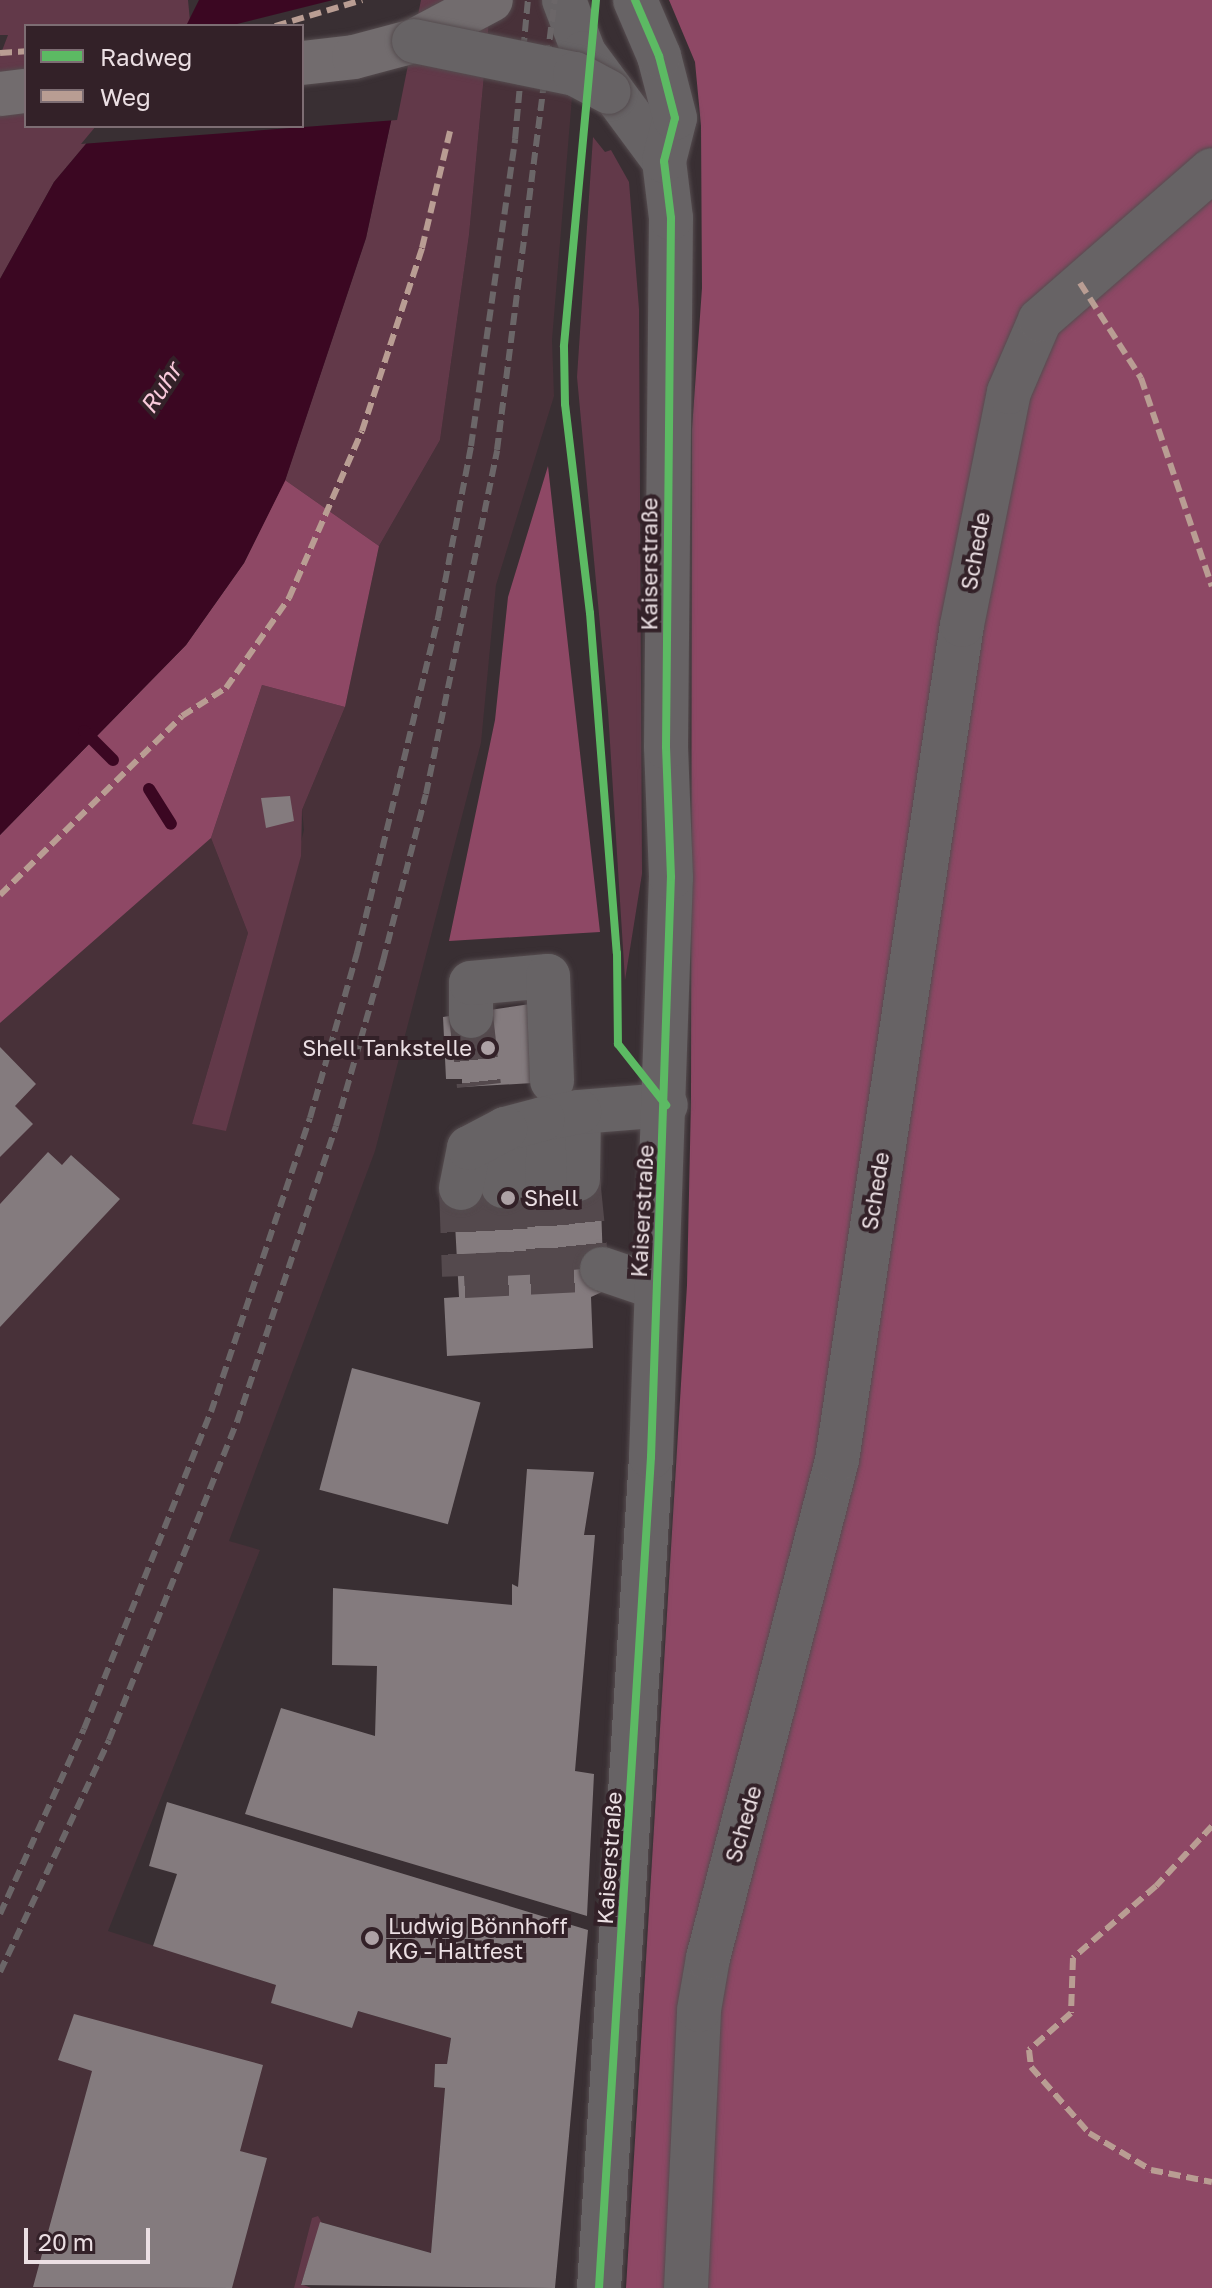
<!DOCTYPE html>
<meta charset="utf-8">
<style>
body{margin:0}
#map{position:relative;width:1212px;height:2288px;overflow:hidden;background:#392f33;font-family:"Golos Text",sans-serif}
div>[style]{position:absolute}
.built>*{inset:0;background:#483139}
.green>*{inset:0;background:#623949}
.forest>*{inset:0;background:#8e4865}
.water>*{inset:0;background:#3b0722}
.pier>*{inset:0;background:#392f33}
.stream>*{height:12px;margin:-6px;padding:0 6px;transform-origin:6px;border-radius:6px;background:#3b0722}
.building>*{inset:0;background:#847b7e;transform-origin:0 0}
.minor-tunnel>*{height:44px;margin-top:-22px;transform-origin:0;background:repeating-linear-gradient(90deg,#54494d 0 44px,transparent 0 66px)}
.roads{filter:drop-shadow(0 0 2px #554c4f) drop-shadow(0 0 2px #554c4f)}
.minor>*{height:44px;margin:-22px;padding:0 22px;transform-origin:22px;border-radius:22px;background:#676365}
.major>*{height:44px;margin:-22px;padding:0 22px;transform-origin:22px;border-radius:22px;background:#726c6e}
.rail>*{height:6px;margin-top:-3px;transform-origin:0;background:repeating-linear-gradient(90deg,#6b6668 0 12px,transparent 0 18px)}
.bridges{filter:drop-shadow(0 0 2px #554c4f) drop-shadow(0 0 2px #554c4f)}
.minor-bridge>*{height:44px;margin:-22px;padding:0 22px;transform-origin:22px;border-radius:22px;background:#676365}
.quiet>*{height:6px;margin-top:-3px;transform-origin:0;background:repeating-linear-gradient(90deg,#b99d93 0 12px,transparent 0 18px)}
.cycleway>*{height:8px;margin:-4px;padding:0 4px;transform-origin:4px;border-radius:4px;background:#5cba63}
.dots>*{width:22px;height:22px;translate:-50% -50%;box-sizing:border-box;border:4px solid #332128;border-radius:50%}
span{translate:-50% -50%;white-space:nowrap;text-align:center;line-height:1.15;-webkit-text-stroke:8px #332128;paint-order:stroke}
.street-label{font-size:22px;color:#ebdfe3}
.poi-label{font-size:22px;color:#ebdfe3}
.right{translate:-100% -50%;text-align:right}
.left{translate:0 -50%;text-align:left}
.water-label{font-size:24px;color:#f9cadb;font-style:italic}
.legend{position:absolute;left:24px;top:24px;width:280px;height:104px;box-sizing:border-box;background:#332128;border:2px solid #7d6d73;margin:0;padding:10px 14px;list-style:none;font-size:24px;color:#ebdfe3}
.legend li{display:flex;align-items:center;gap:16px;height:40px}
.legend b{width:40px;border:2px solid #7d6d73}
.scale{position:absolute;left:24px;top:2228px;width:126px;height:36px;box-sizing:border-box;border:4px solid #ebdfe3;border-top:0;padding-left:10px;font-size:24px;line-height:28px;white-space:nowrap;color:#ebdfe3;-webkit-text-stroke:6px #332128;paint-order:stroke}
</style>
<div id="map">
<div class="built">
<i style="clip-path:polygon(491px 0,580px 0,552px 340px,554px 396px,496px 585px,481px 743px,375px 1151px,229px 1541px,260px 1550px,108px 1931px,276px 1985px,272px 2003px,352px 2028px,358px 2011px,451px 2038px,447px 2064px,435px 2064px,434px 2087px,445px 2088px,431px 2253px,320px 2222px,301px 2284px,311px 2288px,0 2288px,0 1023px,211px 838px,248px 933px,192px 1124px,226px 1130px,304px 830px,302px 810px,345px 707px,379px 546px,440px 440px,469px 235px)"></i>
</div>
<div class="green">
<i style="clip-path:polygon(0 0,188px 0,190px 21px,186px 26px,26px 26px,26px 126px,101px 126px,54px 182px,0 279px,0 56px,8px 35px,0 35px)"></i>
<i style="clip-path:polygon(417px 0,491px 0,469px 235px,440px 440px,379px 546px,285px 480px,366px 238px)"></i>
<i style="clip-path:polygon(593px 137px,605px 152px,611px 150px,629px 182px,639px 309px,642px 874px,625px 980px,608px 711px,577px 377px)"></i>
<i style="clip-path:polygon(262px 685px,345px 707px,302px 810px,301px 856px,226px 1131px,192px 1124px,248px 933px,211px 838px)"></i>
<i style="clip-path:polygon(318px 2216px,322px 2223px,301px 2284px,311px 2288px,294px 2288px,312px 2218px)"></i>
</div>
<div class="forest">
<i style="clip-path:polygon(669px 0,1212px 0,1212px 2288px,626px 2288px,687px 1285px,691px 1101px,692px 429px,702px 288px,701px 126px,695px 62px)"></i>
<i style="clip-path:polygon(548px 466px,600px 932px,449px 941px,495px 720px,508px 597px)"></i>
<i style="clip-path:polygon(285px 480px,379px 546px,345px 707px,262px 685px,211px 838px,0 1023px,0 835px,186px 645px,244px 563px)"></i>
</div>
<div class="water">
<i style="clip-path:polygon(199px 0,417px 0,366px 238px,285px 481px,244px 563px,186px 645px,0 835px,0 279px,54px 182px,101px 126px,302px 126px,302px 26px,186px 26px)"></i>
</div>
<div class="pier">
<i style="clip-path:polygon(333px 0,421px 0,397px 120px,81px 144px,96px 126px,302px 126px,302px 26px,229px 26px)"></i>
</div>
<div class="stream">
<i style="left:84px;top:731px;width:41px;rotate:45deg"></i>
<i style="left:149px;top:789px;width:41px;rotate:57.8deg"></i>
</div>
<div class="building">
<i style="clip-path:polygon(290px 796px,294px 821px,266px 828px,261px 798px)"></i>
<i style="clip-path:polygon(530px 1004px,533px 1083px,462px 1087px,462px 1079px,446px 1079px,443px 1017px)"></i>
<i style="clip-path:polygon(0 1047px,36px 1084px,15px 1106px,33px 1124px,0 1157px)"></i>
<i style="clip-path:polygon(48px 1152px,62px 1165px,71px 1155px,120px 1199px,0 1327px,0 1204px)"></i>
<i style="clip-path:polygon(600px 1177px,604px 1291px,591px 1297px,593px 1348px,447px 1356px,444px 1298px,459px 1297px,453px 1187px)"></i>
<i style="left:352px;top:1368px;width:133px;height:126px;rotate:15deg"></i>
<i style="clip-path:polygon(527px 1469px,594px 1472px,584px 1535px,595px 1535px,575px 1771px,594px 1774px,587px 1916px,245px 1814px,281px 1708px,375px 1736px,377px 1666px,332px 1665px,333px 1588px,512px 1605px,512px 1584px,518px 1587px)"></i>
<i style="clip-path:polygon(167px 1802px,588px 1930px,555px 2288px,301px 2285px,320px 2222px,431px 2253px,445px 2088px,434px 2087px,435px 2064px,447px 2064px,451px 2038px,358px 2011px,352px 2028px,271px 2003px,276px 1985px,153px 1946px,177px 1874px,149px 1866px)"></i>
<i style="clip-path:polygon(74px 2014px,263px 2065px,240px 2151px,267px 2158px,232px 2288px,33px 2287px,92px 2071px,58px 2060px)"></i>
</div>
<div class="minor-tunnel">
<i style="left:471px;top:1016px;width:70px;rotate:83.5deg"></i>
<i style="left:578px;top:1179px;width:90px;rotate:84.3deg"></i>
<i style="left:545px;top:1182px;width:91px;rotate:87.5deg"></i>
<i style="left:503px;top:1186px;width:90px;rotate:86.8deg"></i>
<i style="left:461px;top:1188px;width:88px;rotate:88deg"></i>
<i style="left:464px;top:1276px;width:138px;rotate:-2.9deg"></i>
</div>
<div class="roads">
<div class="minor">
<i style="left:564px;top:0;width:57px;rotate:69.3deg"></i>
<i style="left:584px;top:53px;width:134px;rotate:53.5deg"></i>
<i style="left:471px;top:1016px;width:33px;rotate:-90deg"></i>
<i style="left:471px;top:983px;width:77px;rotate:-5.2deg"></i>
<i style="left:548px;top:976px;width:105px;rotate:87.8deg"></i>
<i style="left:578px;top:1179px;width:67px;rotate:-89.1deg"></i>
<i style="left:579px;top:1112px;width:87px;rotate:-4.6deg"></i>
<i style="left:545px;top:1182px;width:63px;rotate:-91.8deg"></i>
<i style="left:543px;top:1119px;width:37px;rotate:-11deg"></i>
<i style="left:503px;top:1186px;width:57px;rotate:-88deg"></i>
<i style="left:505px;top:1129px;width:39px;rotate:-15deg"></i>
<i style="left:461px;top:1188px;width:41px;rotate:-78.7deg"></i>
<i style="left:469px;top:1148px;width:41px;rotate:-27.8deg"></i>
<i style="left:602px;top:1269px;width:56px;rotate:18.8deg"></i>
<i style="left:599px;top:2288px;width:833px;rotate:-86.42deg"></i>
<i style="left:651px;top:1457px;width:580px;rotate:-88.03deg"></i>
<i style="left:671px;top:877px;width:130px;rotate:-92.2deg"></i>
<i style="left:666px;top:747px;width:529px;rotate:-89.46deg"></i>
<i style="left:671px;top:218px;width:57px;rotate:-97deg"></i>
<i style="left:664px;top:161px;width:44px;rotate:-75.7deg"></i>
<i style="left:675px;top:118px;width:64px;rotate:-104.5deg"></i>
<i style="left:659px;top:56px;width:61px;rotate:-113.2deg"></i>
<i style="left:686px;top:2288px;width:278px;rotate:-87.3deg"></i>
<i style="left:699px;top:2010px;width:53px;rotate:-80.2deg"></i>
<i style="left:708px;top:1958px;width:514px;rotate:-75.48deg"></i>
<i style="left:837px;top:1460px;width:844px;rotate:-81.49deg"></i>
<i style="left:962px;top:625px;width:238px;rotate:-78.6deg"></i>
<i style="left:1009px;top:392px;width:78px;rotate:-66.7deg"></i>
<i style="left:1040px;top:320px;width:228px;rotate:-41.1deg"></i>
</div>
<div class="major">
<i style="left:302px;top:63px;width:52px;rotate:-6.6deg"></i>
<i style="left:354px;top:57px;width:62px;rotate:-14.9deg"></i>
<i style="left:414px;top:41px;width:87px;rotate:-28deg"></i>
<i style="left:0;top:94px;width:26px;rotate:-7deg"></i>
</div>
</div>
<div class="rail">
<i style="left:0;top:1914px;width:203px;rotate:-65.6deg"></i>
<i style="left:84px;top:1729px;width:341px;rotate:-68.2deg"></i>
<i style="left:211px;top:1412px;width:310px;rotate:-71.4deg"></i>
<i style="left:310px;top:1118px;width:172px;rotate:-74.1deg"></i>
<i style="left:357px;top:953px;width:345px;rotate:-76.4deg"></i>
<i style="left:438px;top:618px;width:175px;rotate:-79.1deg"></i>
<i style="left:471px;top:446px;width:310px;rotate:-81.8deg"></i>
<i style="left:515px;top:139px;width:140px;rotate:-84.7deg"></i>
<i style="left:0;top:1972px;width:256px;rotate:-64.8deg"></i>
<i style="left:109px;top:1740px;width:343px;rotate:-68.1deg"></i>
<i style="left:237px;top:1422px;width:312px;rotate:-71.5deg"></i>
<i style="left:336px;top:1126px;width:172px;rotate:-74.1deg"></i>
<i style="left:383px;top:961px;width:172px;rotate:-75.6deg"></i>
<i style="left:426px;top:794px;width:351px;rotate:-78.3deg"></i>
<i style="left:497px;top:450px;width:454px;rotate:-82.7deg"></i>
</div>
<div class="bridges">
<div class="minor-bridge">
<i style="left:414px;top:41px;width:164px;rotate:11.6deg"></i>
<i style="left:575px;top:74px;width:38px;rotate:28deg"></i>
</div>
</div>
<div class="quiet">
<i style="left:275px;top:26px;width:91px;rotate:-16.6deg"></i>
<i style="left:0;top:53px;width:26px;rotate:-4deg"></i>
<i style="left:1080px;top:283px;width:113px;rotate:57.3deg"></i>
<i style="left:1141px;top:378px;width:220px;rotate:71.2deg"></i>
<i style="left:0;top:895px;width:255px;rotate:-44.5deg"></i>
<i style="left:182px;top:716px;width:52px;rotate:-32.5deg"></i>
<i style="left:226px;top:688px;width:110px;rotate:-55deg"></i>
<i style="left:289px;top:598px;width:182px;rotate:-66.4deg"></i>
<i style="left:362px;top:431px;width:193px;rotate:-71.8deg"></i>
<i style="left:422px;top:248px;width:120px;rotate:-76.5deg"></i>
<i style="left:1212px;top:1826px;width:82px;rotate:133deg"></i>
<i style="left:1156px;top:1886px;width:110px;rotate:139.1deg"></i>
<i style="left:1073px;top:1958px;width:55px;rotate:92.1deg"></i>
<i style="left:1071px;top:2013px;width:56px;rotate:138.6deg"></i>
<i style="left:1029px;top:2050px;width:17px;rotate:83deg"></i>
<i style="left:1031px;top:2067px;width:88px;rotate:48.7deg"></i>
<i style="left:1089px;top:2133px;width:72px;rotate:30.8deg"></i>
<i style="left:1151px;top:2170px;width:62px;rotate:11.1deg"></i>
</div>
<div class="cycleway">
<i style="left:596px;top:0;width:348px;rotate:95.3deg"></i>
<i style="left:564px;top:347px;width:57px;rotate:89deg"></i>
<i style="left:565px;top:404px;width:210px;rotate:83.2deg"></i>
<i style="left:590px;top:613px;width:341px;rotate:85.5deg"></i>
<i style="left:617px;top:953px;width:91px;rotate:89.4deg"></i>
<i style="left:618px;top:1044px;width:78px;rotate:51.8deg"></i>
<i style="left:599px;top:2288px;width:833px;rotate:-86.42deg"></i>
<i style="left:651px;top:1457px;width:580px;rotate:-88.03deg"></i>
<i style="left:671px;top:877px;width:130px;rotate:-92.2deg"></i>
<i style="left:666px;top:747px;width:529px;rotate:-89.46deg"></i>
<i style="left:671px;top:218px;width:57px;rotate:-97deg"></i>
<i style="left:664px;top:161px;width:44px;rotate:-75.7deg"></i>
<i style="left:675px;top:118px;width:64px;rotate:-104.5deg"></i>
<i style="left:659px;top:56px;width:61px;rotate:-113.2deg"></i>
</div>
<div class="dots">
<i style="left:488px;top:1048px;background:#ada1a5"></i>
<i style="left:508px;top:1198px;background:#ada1a5"></i>
<i style="left:372px;top:1938px;background:#ada1a5"></i>
</div>
<div class="street-label">
<span style="left:975px;top:551px;rotate:-80deg">Schede</span>
<span style="left:649px;top:564px;rotate:-90deg">Kaiserstraße</span>
<span style="left:875px;top:1191px;rotate:-81deg">Schede</span>
<span style="left:642px;top:1211px;rotate:-87deg">Kaiserstraße</span>
<span style="left:743px;top:1824px;rotate:-74deg">Schede</span>
<span style="left:609px;top:1858px;rotate:-86deg">Kaiserstraße</span>
</div>
<div class="poi-label">
<span class="right" style="left:472px;top:1048px">Shell Tankstelle</span>
<span class="left" style="left:524px;top:1198px">Shell</span>
<span class="left" style="left:388px;top:1938px">Ludwig Bönnhoff<br>KG - Haltfest</span>
</div>
<div class="water-label">
<span style="left:160px;top:388px;rotate:-57deg">Ruhr</span>
</div>
<ul class="legend">
<li><b style="height:10px;background:#5cba63"></b>Radweg</li>
<li><b style="height:10px;background:#b99d93"></b>Weg</li>
</ul>
<div class="scale">20 m</div>
</div>
